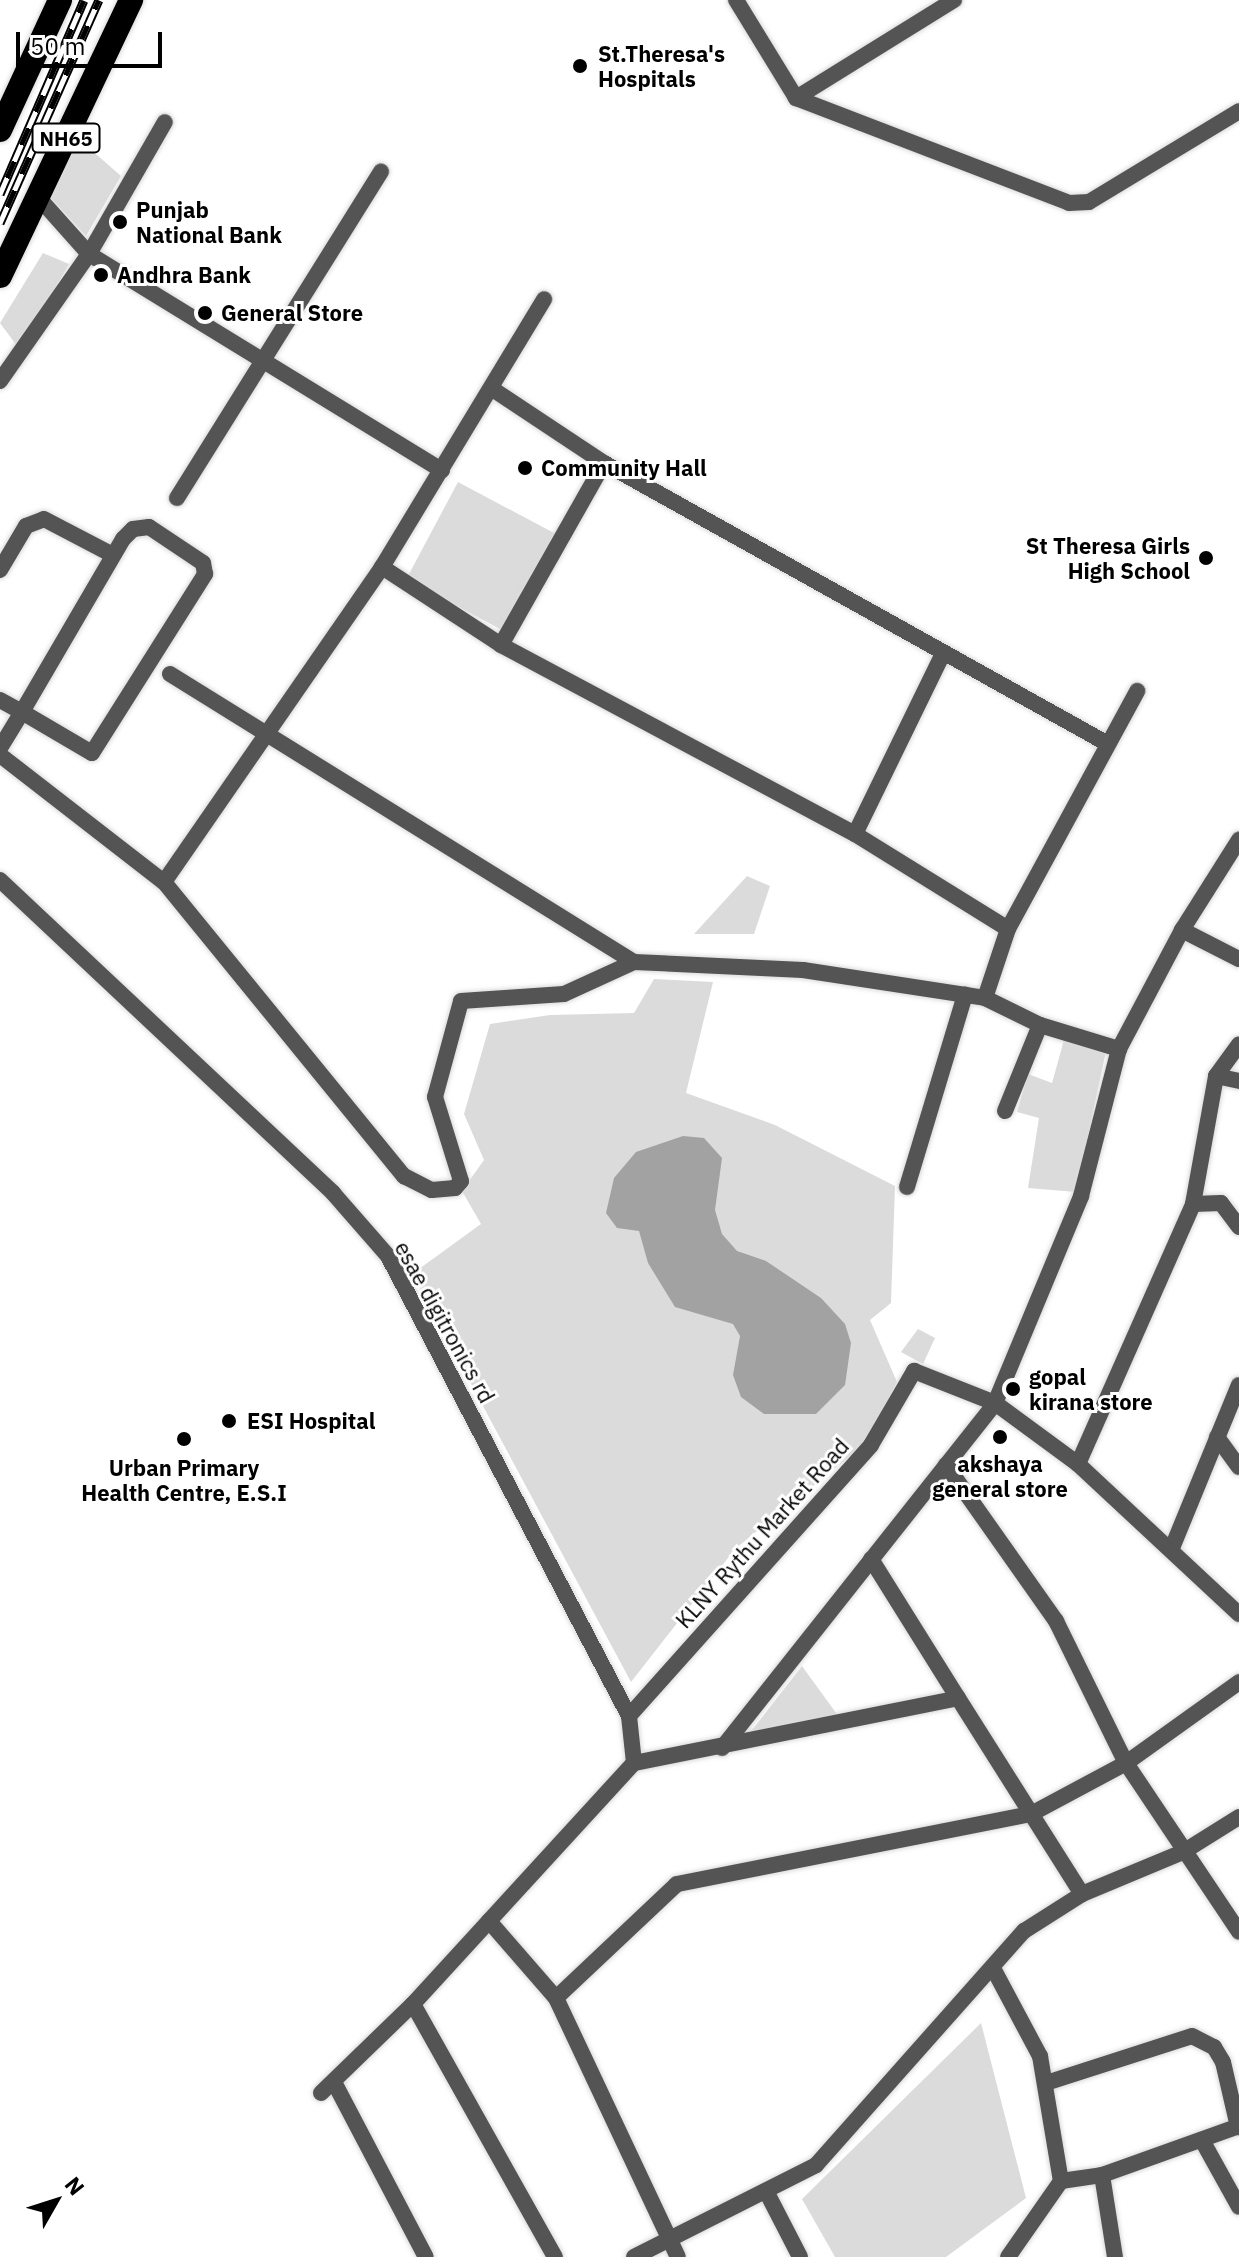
<!DOCTYPE html>
<style>
body{margin:0}
#map{position:relative;width:1239px;height:2257px;overflow:hidden;background:#fff;font-family:"IBM Plex Sans",sans-serif}
div>[style]{position:absolute}
.green>*{inset:0;background:#dbdbdb;transform-origin:0 0}
.water>*{inset:0;background:#a2a2a2}
.roads{filter:drop-shadow(0 0 2px #dbdbdb) drop-shadow(0 0 2px #dbdbdb)}
.street>*{height:16px;margin:-8px;padding:0 8px;transform-origin:8px;border-radius:8px;background:#545454}
.highway>*{height:24px;margin:-12px;padding:0 12px;transform-origin:12px;border-radius:12px;background:#000}
.rail>*{height:9px;margin-top:-4.5px;transform-origin:0;background:repeating-linear-gradient(90deg,#fff 0 18px,#000 0 36px);box-sizing:border-box;border-block:2px solid #000}
.dots>*{width:22px;height:22px;translate:-50% -50%;box-sizing:border-box;border:4px solid #fff;border-radius:50%}
span{translate:-50% -50%;white-space:nowrap;text-align:center;line-height:1.15;-webkit-text-stroke:6px #fff;paint-order:stroke}
.shield-label span{padding:2px 6px;background:#fff;border:2px solid;border-radius:6px;-webkit-text-stroke-width:0}
.shield-label{font-size:20px;color:#000;font-weight:700}
.poi-label{font-size:22px;color:#000;font-weight:700}
.left{translate:0 -50%;text-align:left}
.right{translate:-100% -50%;text-align:right}
.street-label{font-size:22px;color:#000}
.north{position:absolute;left:16px;top:2161px;width:80px;height:80px;-webkit-text-stroke:6px #fff;paint-order:stroke;rotate:51deg;font-size:22px;font-weight:700;line-height:32px;text-align:center;color:#000}
.north::after{content:'';display:block;margin:auto;width:28px;height:36px;background:#000;clip-path:polygon(50% 0,100% 100%,50% 72%,0 100%)}
.scale{position:absolute;left:16px;top:32px;width:146px;height:36px;box-sizing:border-box;border:4px solid #000;border-top:0;padding-left:10px;font-size:24px;line-height:28px;white-space:nowrap;color:#000;-webkit-text-stroke:6px #fff;paint-order:stroke}
</style>
<div id="map">
<div class="green">
<i style="clip-path:polygon(80px 140px,121px 176px,86px 236px,48px 195px)"></i>
<i style="clip-path:polygon(43px 253px,69px 264px,20px 350px,0 323px)"></i>
<i style="left:458px;top:482px;width:112px;height:110px;rotate:28deg"></i>
<i style="clip-path:polygon(747px 876px,770px 886px,754px 934px,694px 934px)"></i>
<i style="clip-path:polygon(654px 979px,713px 982px,686px 1093px,775px 1125px,895px 1186px,891px 1303px,870px 1320px,897px 1382px,865px 1444px,735px 1549px,631px 1682px,412px 1274px,481px 1224px,462px 1191px,484px 1160px,464px 1114px,490px 1024px,550px 1015px,634px 1013px)"></i>
<i style="clip-path:polygon(1064px 1040px,1106px 1051px,1076px 1192px,1028px 1188px,1039px 1118px,1017px 1112px,1028px 1074px,1052px 1083px)"></i>
<i style="clip-path:polygon(918px 1329px,935px 1338px,923px 1364px,901px 1352px)"></i>
<i style="clip-path:polygon(802px 1666px,839px 1717px,749px 1734px)"></i>
<i style="clip-path:polygon(981px 2023px,1026px 2198px,946px 2257px,835px 2257px,802px 2199px)"></i>
</div>
<div class="water">
<i style="clip-path:polygon(683px 1136px,704px 1138px,722px 1158px,715px 1210px,722px 1234px,737px 1251px,766px 1261px,821px 1298px,845px 1324px,851px 1343px,845px 1385px,816px 1414px,764px 1414px,741px 1397px,733px 1375px,740px 1336px,733px 1324px,675px 1307px,648px 1263px,639px 1231px,617px 1228px,606px 1213px,614px 1178px,636px 1152px)"></i>
</div>
<div class="roads">
<div class="street">
<i style="left:736px;top:0;width:115px;rotate:58.5deg"></i>
<i style="left:796px;top:98px;width:292px;rotate:21deg"></i>
<i style="left:1069px;top:203px;width:20px;rotate:-3deg"></i>
<i style="left:1089px;top:202px;width:175px;rotate:-31.2deg"></i>
<i style="left:796px;top:98px;width:186px;rotate:-31.8deg"></i>
<i style="left:38px;top:197px;width:76px;rotate:48.2deg"></i>
<i style="left:89px;top:254px;width:414px;rotate:31.5deg"></i>
<i style="left:0;top:381px;width:155px;rotate:-55deg"></i>
<i style="left:89px;top:254px;width:152px;rotate:-60.1deg"></i>
<i style="left:491px;top:388px;width:136px;rotate:33.6deg"></i>
<i style="left:604px;top:463px;width:577px;rotate:29.14deg"></i>
<i style="left:177px;top:498px;width:385px;rotate:-58deg"></i>
<i style="left:382px;top:567px;width:142px;rotate:33.2deg"></i>
<i style="left:501px;top:645px;width:401px;rotate:28.1deg"></i>
<i style="left:855px;top:834px;width:180px;rotate:31.8deg"></i>
<i style="left:0;top:570px;width:51px;rotate:-59.4deg"></i>
<i style="left:26px;top:526px;width:19px;rotate:-21deg"></i>
<i style="left:44px;top:519px;width:78px;rotate:27.6deg"></i>
<i style="left:501px;top:645px;width:209px;rotate:-60.5deg"></i>
<i style="left:170px;top:674px;width:546px;rotate:31.83deg"></i>
<i style="left:634px;top:962px;width:169px;rotate:2.7deg"></i>
<i style="left:803px;top:970px;width:184px;rotate:8.7deg"></i>
<i style="left:985px;top:998px;width:61px;rotate:26.1deg"></i>
<i style="left:1040px;top:1025px;width:83px;rotate:16.9deg"></i>
<i style="left:0;top:700px;width:25px;rotate:29deg"></i>
<i style="left:22px;top:712px;width:81px;rotate:30.4deg"></i>
<i style="left:92px;top:753px;width:212px;rotate:-57.7deg"></i>
<i style="left:205px;top:574px;width:11px;rotate:-100deg"></i>
<i style="left:203px;top:563px;width:65px;rotate:-146.3deg"></i>
<i style="left:149px;top:527px;width:16px;rotate:173deg"></i>
<i style="left:133px;top:529px;width:14px;rotate:135deg"></i>
<i style="left:123px;top:539px;width:200px;rotate:120.3deg"></i>
<i style="left:22px;top:712px;width:42px;rotate:121.4deg"></i>
<i style="left:0;top:755px;width:207px;rotate:37.8deg"></i>
<i style="left:164px;top:882px;width:380px;rotate:50.8deg"></i>
<i style="left:404px;top:1176px;width:31px;rotate:27deg"></i>
<i style="left:432px;top:1190px;width:23px;rotate:-5deg"></i>
<i style="left:455px;top:1188px;width:9px;rotate:-49deg"></i>
<i style="left:461px;top:1181px;width:88px;rotate:-107.2deg"></i>
<i style="left:435px;top:1097px;width:99px;rotate:-74.8deg"></i>
<i style="left:461px;top:1001px;width:103px;rotate:-3.9deg"></i>
<i style="left:564px;top:994px;width:77px;rotate:-24.6deg"></i>
<i style="left:855px;top:834px;width:198px;rotate:-64deg"></i>
<i style="left:0;top:880px;width:457px;rotate:43.2deg"></i>
<i style="left:333px;top:1193px;width:84px;rotate:48.9deg"></i>
<i style="left:388px;top:1256px;width:519px;rotate:62.35deg"></i>
<i style="left:629px;top:1716px;width:47px;rotate:83.9deg"></i>
<i style="left:164px;top:882px;width:383px;rotate:-55.3deg"></i>
<i style="left:382px;top:567px;width:313px;rotate:-58.8deg"></i>
<i style="left:1182px;top:930px;width:64px;rotate:27deg"></i>
<i style="left:985px;top:998px;width:73px;rotate:-71.6deg"></i>
<i style="left:1008px;top:929px;width:271px;rotate:-61.5deg"></i>
<i style="left:1216px;top:1076px;width:24px;rotate:12deg"></i>
<i style="left:1005px;top:1111px;width:93px;rotate:-67.9deg"></i>
<i style="left:907px;top:1187px;width:201px;rotate:-73.2deg"></i>
<i style="left:1193px;top:1204px;width:28px;rotate:-2deg"></i>
<i style="left:1221px;top:1203px;width:30px;rotate:53deg"></i>
<i style="left:1217px;top:1437px;width:37px;rotate:54deg"></i>
<i style="left:1078px;top:1464px;width:284px;rotate:-66.1deg"></i>
<i style="left:1193px;top:1204px;width:130px;rotate:-79.8deg"></i>
<i style="left:1216px;top:1076px;width:39px;rotate:-54deg"></i>
<i style="left:946px;top:1465px;width:191px;rotate:54.8deg"></i>
<i style="left:1056px;top:1621px;width:158px;rotate:63.8deg"></i>
<i style="left:1126px;top:1763px;width:203px;rotate:56.2deg"></i>
<i style="left:1172px;top:1548px;width:176px;rotate:-67.7deg"></i>
<i style="left:871px;top:1559px;width:164px;rotate:58deg"></i>
<i style="left:629px;top:1716px;width:363px;rotate:-48.2deg"></i>
<i style="left:871px;top:1445px;width:86px;rotate:-59.8deg"></i>
<i style="left:914px;top:1371px;width:87px;rotate:21.6deg"></i>
<i style="left:995px;top:1403px;width:103px;rotate:36.3deg"></i>
<i style="left:1078px;top:1464px;width:220px;rotate:43deg"></i>
<i style="left:722px;top:1748px;width:440px;rotate:-51.6deg"></i>
<i style="left:995px;top:1403px;width:224px;rotate:-67.4deg"></i>
<i style="left:1081px;top:1196px;width:152px;rotate:-75.5deg"></i>
<i style="left:1119px;top:1049px;width:135px;rotate:-62.1deg"></i>
<i style="left:1182px;top:930px;width:107px;rotate:-57.7deg"></i>
<i style="left:489px;top:1921px;width:102px;rotate:49deg"></i>
<i style="left:556px;top:1998px;width:286px;rotate:64.8deg"></i>
<i style="left:994px;top:1970px;width:98px;rotate:61.9deg"></i>
<i style="left:1040px;top:2056px;width:127px;rotate:80.5deg"></i>
<i style="left:556px;top:1998px;width:166px;rotate:-43.3deg"></i>
<i style="left:677px;top:1884px;width:361px;rotate:-11.2deg"></i>
<i style="left:1031px;top:1814px;width:108px;rotate:-28.2deg"></i>
<i style="left:1126px;top:1763px;width:139px;rotate:-35.6deg"></i>
<i style="left:413px;top:2004px;width:290px;rotate:60.7deg"></i>
<i style="left:1046px;top:2083px;width:153px;rotate:-17.8deg"></i>
<i style="left:1192px;top:2036px;width:25px;rotate:27deg"></i>
<i style="left:1214px;top:2047px;width:17px;rotate:59deg"></i>
<i style="left:1223px;top:2062px;width:67px;rotate:77deg"></i>
<i style="left:335px;top:2084px;width:195px;rotate:62.3deg"></i>
<i style="left:321px;top:2093px;width:128px;rotate:-44.1deg"></i>
<i style="left:413px;top:2004px;width:327px;rotate:-47.5deg"></i>
<i style="left:634px;top:1763px;width:330px;rotate:-11.3deg"></i>
<i style="left:958px;top:1698px;width:232px;rotate:57.7deg"></i>
<i style="left:1203px;top:2142px;width:74px;rotate:61deg"></i>
<i style="left:1102px;top:2175px;width:83px;rotate:81deg"></i>
<i style="left:766px;top:2191px;width:74px;rotate:62.7deg"></i>
<i style="left:634px;top:2257px;width:204px;rotate:-26.8deg"></i>
<i style="left:816px;top:2165px;width:313px;rotate:-48.4deg"></i>
<i style="left:1024px;top:1931px;width:69px;rotate:-32.5deg"></i>
<i style="left:1082px;top:1894px;width:109px;rotate:-22.6deg"></i>
<i style="left:1183px;top:1852px;width:66px;rotate:-32deg"></i>
<i style="left:1008px;top:2257px;width:93px;rotate:-55.1deg"></i>
<i style="left:1061px;top:2181px;width:41px;rotate:-8.3deg"></i>
<i style="left:1102px;top:2175px;width:145px;rotate:-19.7deg"></i>
</div>
<div class="highway">
<i style="left:0;top:130px;width:143px;rotate:-65.2deg"></i>
<i style="left:0;top:276px;width:306px;rotate:-64.6deg"></i>
</div>
</div>
<div class="rail">
<i style="left:0;top:194px;width:211px;rotate:-66.6deg"></i>
<i style="left:0;top:223px;width:244px;rotate:-66.1deg"></i>
</div>
<div class="dots">
<i style="left:580px;top:66px;background:#000"></i>
<i style="left:120px;top:222px;background:#000"></i>
<i style="left:101px;top:275px;background:#000"></i>
<i style="left:205px;top:313px;background:#000"></i>
<i style="left:525px;top:468px;background:#000"></i>
<i style="left:1206px;top:558px;background:#000"></i>
<i style="left:1013px;top:1389px;background:#000"></i>
<i style="left:229px;top:1421px;background:#000"></i>
<i style="left:1000px;top:1437px;background:#000"></i>
<i style="left:184px;top:1439px;background:#000"></i>
</div>
<div class="shield-label">
<span style="left:66px;top:138px">NH65</span>
</div>
<div class="poi-label">
<span class="left" style="left:598px;top:66px">St.Theresa's<br>Hospitals</span>
<span class="left" style="left:136px;top:222px">Punjab<br>National Bank</span>
<span class="left" style="left:117px;top:275px">Andhra Bank</span>
<span class="left" style="left:221px;top:313px">General Store</span>
<span class="left" style="left:541px;top:468px">Community Hall</span>
<span class="right" style="left:1190px;top:558px">St Theresa Girls<br>High School</span>
<span class="left" style="left:1029px;top:1389px">gopal<br>kirana store</span>
<span class="left" style="left:247px;top:1421px">ESI Hospital</span>
<span style="left:1000px;top:1476px">akshaya<br>general store</span>
<span style="left:184px;top:1480px">Urban Primary<br>Health Centre, E.S.I</span>
</div>
<div class="street-label">
<span style="left:445px;top:1322px;rotate:61deg">esae digitronics rd</span>
<span style="left:762px;top:1533px;rotate:-48deg">KLNY Rythu Market Road</span>
</div>
<div class="north">N</div>
<div class="scale">50 m</div>
</div>
